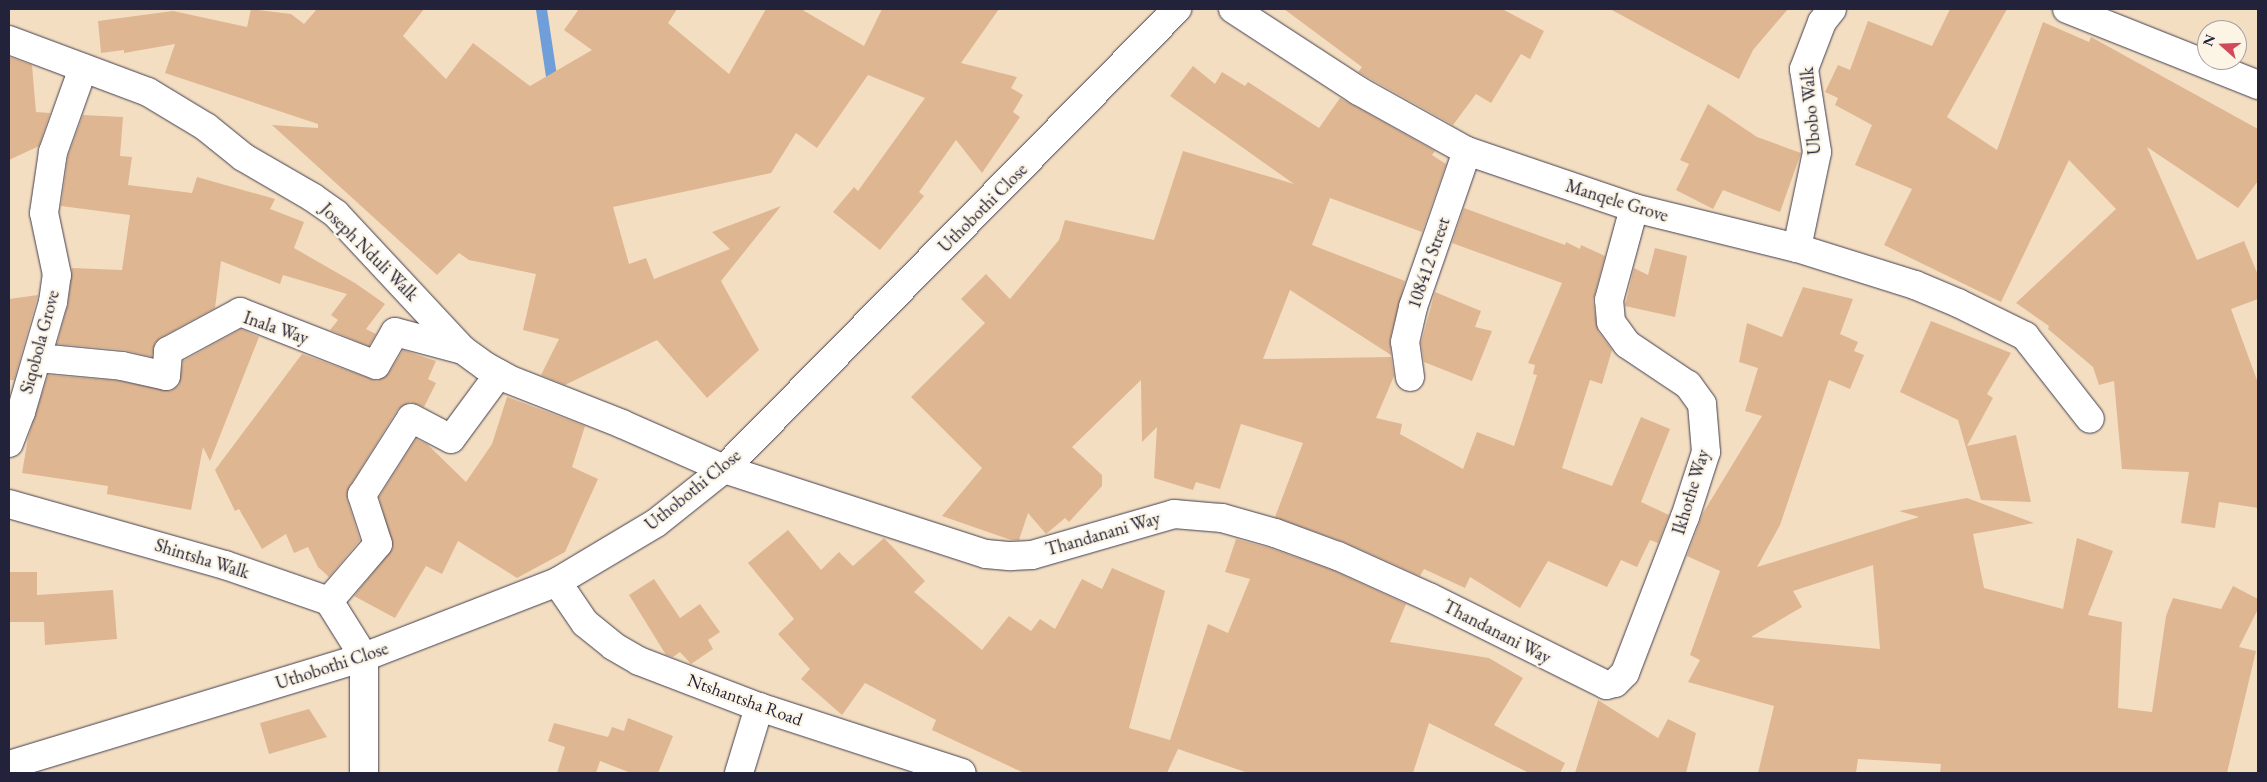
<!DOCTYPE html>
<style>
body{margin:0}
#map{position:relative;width:2267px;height:782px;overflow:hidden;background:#f4dec1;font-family:"EB Garamond",serif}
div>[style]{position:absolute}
.stream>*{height:11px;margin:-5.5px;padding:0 5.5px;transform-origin:5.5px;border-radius:5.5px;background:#6f9ed8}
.building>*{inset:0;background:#dfb692}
.roads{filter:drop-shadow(0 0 1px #423e4f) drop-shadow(0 0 1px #423e4f)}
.minor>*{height:28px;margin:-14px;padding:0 14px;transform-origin:14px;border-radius:14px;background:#fff}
span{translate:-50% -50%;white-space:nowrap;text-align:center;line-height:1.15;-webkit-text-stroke:4.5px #fcf5e5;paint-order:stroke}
.street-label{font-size:18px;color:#22223b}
.frame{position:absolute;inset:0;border:10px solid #22223b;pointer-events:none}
.north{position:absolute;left:2197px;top:20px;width:50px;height:50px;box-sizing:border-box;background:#fcf5e5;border:1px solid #a5a1a1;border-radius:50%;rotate:290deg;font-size:14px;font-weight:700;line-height:20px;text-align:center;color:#22223b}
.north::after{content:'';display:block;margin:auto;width:18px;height:22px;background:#d1495b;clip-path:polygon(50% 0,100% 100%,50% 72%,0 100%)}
</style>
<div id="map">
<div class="stream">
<i style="left:541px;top:9px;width:81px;rotate:81.5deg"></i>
</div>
<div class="building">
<i style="clip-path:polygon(251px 9px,291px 14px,304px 24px,317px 9px,424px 9px,403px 36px,446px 79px,473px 43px,530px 86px,592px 50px,564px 30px,579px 9px,677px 9px,668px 23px,729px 74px,766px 9px,801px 9px,864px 46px,882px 9px,999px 9px,961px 63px,1017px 77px,1011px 88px,1023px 95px,1013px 112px,1020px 117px,982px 173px,956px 140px,919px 192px,924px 196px,880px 250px,833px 212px,854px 187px,858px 191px,925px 98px,868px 75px,817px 148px,796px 133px,771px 173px,613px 207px,629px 264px,646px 258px,654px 279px,730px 249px,712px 232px,781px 206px,721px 281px,759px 350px,707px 398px,657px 340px,565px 385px,541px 375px,559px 339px,523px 330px,536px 274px,469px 260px,459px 253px,437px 275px,272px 125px,318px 128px,318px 124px,165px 73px,175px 44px,124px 53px,124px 50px,101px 53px,98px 21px,173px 11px,247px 27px)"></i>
<i style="clip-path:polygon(1284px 9px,1502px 9px,1544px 31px,1530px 59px,1521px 54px,1491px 103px,1476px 94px,1453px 125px,1358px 72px,1362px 67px)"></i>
<i style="clip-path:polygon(1610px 9px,1788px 9px,1753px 50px,1739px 79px)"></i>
<i style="clip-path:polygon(1950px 9px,2007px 9px,1947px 117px,1997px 150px,2043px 22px,2089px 42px,2091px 37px,2258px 129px,2258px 181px,2238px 208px,2147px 147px,2197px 260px,2244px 241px,2258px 275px,2258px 299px,2231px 309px,2258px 383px,2258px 508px,2219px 502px,2215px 528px,2181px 523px,2189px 472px,2122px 469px,2114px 381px,2099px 385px,2093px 367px,2048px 329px,2049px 326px,2016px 303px,2116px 209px,2069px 160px,2001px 302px,1884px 245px,1912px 189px,1855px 165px,1872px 125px,1835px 105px,1838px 98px,1825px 92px,1838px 65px,1850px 70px,1868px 21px,1932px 46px)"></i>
<i style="clip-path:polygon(9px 57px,32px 65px,36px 112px,50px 113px,39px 146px,9px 160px)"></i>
<i style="clip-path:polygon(1193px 66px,1215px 84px,1222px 72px,1245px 86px,1248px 82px,1319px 128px,1340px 98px,1435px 151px,1432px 155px,1446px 164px,1422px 232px,1330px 198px,1312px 245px,1405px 281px,1390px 339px,1391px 355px,1290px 290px,1263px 359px,1391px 357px,1394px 376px,1376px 418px,1402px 424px,1400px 434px,1463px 469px,1477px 432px,1514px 446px,1537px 375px,1533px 374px,1535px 365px,1528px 363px,1562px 283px,1452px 243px,1464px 208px,1565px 245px,1566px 242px,1580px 249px,1581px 245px,1605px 256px,1593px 301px,1598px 331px,1612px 350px,1602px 384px,1590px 380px,1562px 468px,1612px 486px,1641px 417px,1670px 429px,1641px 502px,1669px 515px,1658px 543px,1650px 540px,1637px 567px,1621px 560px,1607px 587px,1548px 561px,1520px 608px,1470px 577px,1465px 588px,1424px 569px,1420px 576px,1344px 542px,1275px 517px,1303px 443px,1241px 424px,1220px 489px,1196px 482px,1193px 490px,1154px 478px,1157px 427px,1142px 442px,1141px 380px,1072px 447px,1102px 475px,1102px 486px,1069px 522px,1065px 518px,1046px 534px,1028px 513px,1019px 540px,1011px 540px,942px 516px,982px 468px,911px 397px,985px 323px,961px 299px,986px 274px,1010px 299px,1059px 240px,1065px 220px,1154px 240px,1183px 151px,1294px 184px,1170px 96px)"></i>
<i style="clip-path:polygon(1708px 104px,1757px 137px,1801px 153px,1780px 212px,1723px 190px,1713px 209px,1676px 190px,1689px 164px,1680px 160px)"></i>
<i style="clip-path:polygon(83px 115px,123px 117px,120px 156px,132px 157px,128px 185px,192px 193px,197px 177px,275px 199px,270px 209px,304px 222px,294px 248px,355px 283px,385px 304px,366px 329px,376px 334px,369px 346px,330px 330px,338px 320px,331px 315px,347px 294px,283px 275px,280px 284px,221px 261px,215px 308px,160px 338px,155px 343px,152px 357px,124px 350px,57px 344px,68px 304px,72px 268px,122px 270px,130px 215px,61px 206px,68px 156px)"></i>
<i style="clip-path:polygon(1655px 248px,1687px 256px,1675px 317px,1625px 306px,1634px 268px,1648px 275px)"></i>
<i style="clip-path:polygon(evenodd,1803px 287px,1853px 299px,1840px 334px,1858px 342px,1854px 351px,1864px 355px,1850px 389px,1829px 380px,1780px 525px,1757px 567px,1919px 517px,1899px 511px,1967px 498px,2034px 523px,1973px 534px,1984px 588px,2063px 609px,2077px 538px,2113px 551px,2088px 615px,2122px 622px,2118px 708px,2152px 712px,2166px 616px,2173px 598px,2221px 609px,2233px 586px,2258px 599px,2258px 609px,2239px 647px,2256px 651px,2227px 773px,1940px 773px,1941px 764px,1858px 759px,1856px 773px,1758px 773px,1774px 706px,1688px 682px,1700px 660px,1690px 655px,1720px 571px,1687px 556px,1703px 513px,1762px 416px,1745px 411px,1758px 368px,1739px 362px,1747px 323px,1782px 337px,1803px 287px,1873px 565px,1880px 649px,1751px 637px,1802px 607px,1793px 591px,1873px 565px)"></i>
<i style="clip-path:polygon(1435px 292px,1481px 311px,1475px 327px,1492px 331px,1472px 381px,1424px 362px,1421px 343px)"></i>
<i style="clip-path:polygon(38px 295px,14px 380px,9px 380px,9px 299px)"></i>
<i style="clip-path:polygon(1931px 321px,2011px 353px,1987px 394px,1993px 398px,1967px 446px,2016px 435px,2031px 502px,1981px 500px,1958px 420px,1900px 392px)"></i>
<i style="clip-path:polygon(241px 329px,259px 337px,210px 461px,203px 447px,191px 510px,107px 494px,108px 486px,22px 473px,28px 438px,48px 375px,120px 381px,171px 391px,179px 385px,183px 361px)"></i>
<i style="clip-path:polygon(403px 350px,436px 361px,428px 379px,436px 383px,424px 407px,410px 402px,398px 409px,349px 487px,347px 499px,360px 540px,329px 577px,318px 567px,308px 547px,294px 553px,286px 534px,262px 549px,239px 509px,235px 511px,215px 470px,302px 354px,377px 381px,389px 373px)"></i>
<i style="clip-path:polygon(507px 397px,585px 426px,572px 467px,598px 479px,565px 552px,517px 578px,458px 541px,442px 574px,426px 566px,395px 618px,354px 596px,393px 548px,379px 497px,416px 439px,427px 444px,466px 482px,492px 444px)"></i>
<i style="clip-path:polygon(788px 530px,821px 570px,839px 552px,853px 566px,884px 538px,925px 581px,914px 592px,982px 650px,1009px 616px,1031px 631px,1040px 619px,1055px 629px,1082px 579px,1102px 589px,1112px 568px,1165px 591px,1129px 728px,1170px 740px,1208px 624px,1228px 633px,1250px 579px,1225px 572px,1236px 539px,1270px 548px,1332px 570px,1406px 604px,1390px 642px,1489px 658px,1523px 678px,1494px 725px,1565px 763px,1560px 773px,1529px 773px,1429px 723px,1413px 773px,1248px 773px,1178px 749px,1167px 773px,1024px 773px,932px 730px,936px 720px,865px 683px,842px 715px,801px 679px,810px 669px,778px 634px,794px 619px,748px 563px)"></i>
<i style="clip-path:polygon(9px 572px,37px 572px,37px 595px,113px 590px,117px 639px,45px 645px,44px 622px,9px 622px)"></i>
<i style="clip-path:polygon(654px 579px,680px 618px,700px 604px,720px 632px,708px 640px,713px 649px,691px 664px,680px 652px,673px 657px,666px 655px,629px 595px)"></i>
<i style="clip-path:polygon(1598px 700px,1658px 738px,1668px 719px,1696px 733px,1686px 773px,1575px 773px)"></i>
<i style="clip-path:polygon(309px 709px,327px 737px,269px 754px,260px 723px)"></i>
<i style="clip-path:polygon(628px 718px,673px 736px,658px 773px,631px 773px,600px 761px,596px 773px,557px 773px,565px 747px,548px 741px,554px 723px,608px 737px,612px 727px,624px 731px)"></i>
</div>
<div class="roads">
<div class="minor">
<i style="left:1233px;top:9px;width:150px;rotate:33.1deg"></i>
<i style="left:1359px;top:91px;width:124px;rotate:29.1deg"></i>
<i style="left:1467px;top:151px;width:176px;rotate:18.8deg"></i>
<i style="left:1634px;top:208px;width:168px;rotate:13.8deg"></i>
<i style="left:1797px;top:248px;width:124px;rotate:17.4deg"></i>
<i style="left:1915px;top:285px;width:47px;rotate:22.7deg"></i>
<i style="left:1958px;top:303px;width:75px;rotate:26.2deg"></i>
<i style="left:2025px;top:336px;width:105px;rotate:51.9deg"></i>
<i style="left:2067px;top:9px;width:206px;rotate:21.7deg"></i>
<i style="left:9px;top:40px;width:148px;rotate:20.5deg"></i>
<i style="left:148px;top:92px;width:68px;rotate:31.1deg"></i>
<i style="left:206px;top:127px;width:48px;rotate:39deg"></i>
<i style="left:243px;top:157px;width:80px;rotate:30.1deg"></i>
<i style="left:312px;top:197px;width:29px;rotate:35deg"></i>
<i style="left:336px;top:214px;width:186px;rotate:47deg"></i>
<i style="left:463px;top:350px;width:27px;rotate:36deg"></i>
<i style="left:485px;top:366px;width:26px;rotate:29deg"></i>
<i style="left:508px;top:379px;width:123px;rotate:21.5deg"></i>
<i style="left:622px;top:424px;width:111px;rotate:23.8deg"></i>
<i style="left:724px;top:469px;width:275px;rotate:18deg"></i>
<i style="left:986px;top:554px;width:25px;rotate:5deg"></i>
<i style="left:1011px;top:556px;width:21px;rotate:-3deg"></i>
<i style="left:1032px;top:555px;width:148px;rotate:-16.1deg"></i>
<i style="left:1174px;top:514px;width:48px;rotate:4.8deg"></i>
<i style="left:1222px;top:518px;width:55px;rotate:15.8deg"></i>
<i style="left:1275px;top:533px;width:67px;rotate:20.1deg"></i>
<i style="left:1338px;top:556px;width:100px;rotate:24.3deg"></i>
<i style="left:1429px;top:597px;width:198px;rotate:26.4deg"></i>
<i style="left:1606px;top:685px;width:9px;rotate:-13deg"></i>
<i style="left:1615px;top:683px;width:14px;rotate:-45deg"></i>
<i style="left:1625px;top:673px;width:167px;rotate:-69deg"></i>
<i style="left:1685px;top:517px;width:68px;rotate:-72.1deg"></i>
<i style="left:1706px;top:452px;width:48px;rotate:-94.8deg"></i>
<i style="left:1702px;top:404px;width:24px;rotate:-126deg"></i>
<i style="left:1688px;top:385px;width:73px;rotate:-146.1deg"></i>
<i style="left:1627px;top:344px;width:27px;rotate:-126deg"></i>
<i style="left:1611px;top:322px;width:22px;rotate:-95deg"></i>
<i style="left:1609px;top:300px;width:95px;rotate:-74.8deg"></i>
<i style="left:1797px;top:248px;width:98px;rotate:-78.2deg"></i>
<i style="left:1817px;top:152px;width:84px;rotate:-98.9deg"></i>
<i style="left:1804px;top:69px;width:50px;rotate:-69deg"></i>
<i style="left:1822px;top:22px;width:16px;rotate:-52deg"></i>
<i style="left:38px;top:358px;width:84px;rotate:5.4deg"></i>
<i style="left:122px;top:366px;width:45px;rotate:12.8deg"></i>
<i style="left:166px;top:376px;width:25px;rotate:-85deg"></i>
<i style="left:168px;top:351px;width:82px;rotate:-28.4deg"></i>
<i style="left:240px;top:312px;width:146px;rotate:21.3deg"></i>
<i style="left:376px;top:365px;width:38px;rotate:-60deg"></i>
<i style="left:395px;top:332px;width:70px;rotate:14.8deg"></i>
<i style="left:1410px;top:377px;width:35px;rotate:-98deg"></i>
<i style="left:1405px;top:342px;width:36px;rotate:-77deg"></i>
<i style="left:1413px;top:307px;width:165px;rotate:-70.9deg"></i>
<i style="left:9px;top:443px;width:33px;rotate:-69deg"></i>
<i style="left:21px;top:412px;width:115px;rotate:-73.8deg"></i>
<i style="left:53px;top:302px;width:27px;rotate:-82deg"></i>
<i style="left:57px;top:275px;width:63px;rotate:-101.8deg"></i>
<i style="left:44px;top:213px;width:62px;rotate:-81.6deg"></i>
<i style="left:53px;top:152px;width:89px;rotate:-70.3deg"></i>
<i style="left:9px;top:504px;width:224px;rotate:15.8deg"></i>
<i style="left:225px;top:565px;width:110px;rotate:19.1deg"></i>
<i style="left:329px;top:601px;width:66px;rotate:58deg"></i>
<i style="left:364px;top:657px;width:116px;rotate:90deg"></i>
<i style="left:557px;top:582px;width:50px;rotate:55.7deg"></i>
<i style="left:585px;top:623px;width:36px;rotate:39deg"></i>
<i style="left:613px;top:646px;width:30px;rotate:30deg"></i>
<i style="left:639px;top:661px;width:129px;rotate:21deg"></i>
<i style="left:759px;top:707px;width:213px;rotate:18deg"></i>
<i style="left:329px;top:601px;width:75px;rotate:-49.3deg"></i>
<i style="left:378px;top:544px;width:52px;rotate:-108.1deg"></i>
<i style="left:362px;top:495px;width:91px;rotate:-57.5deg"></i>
<i style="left:411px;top:418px;width:45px;rotate:27.7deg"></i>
<i style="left:451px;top:439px;width:81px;rotate:-53.6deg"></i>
<i style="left:9px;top:765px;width:371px;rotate:-16.9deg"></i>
<i style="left:364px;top:657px;width:207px;rotate:-21.2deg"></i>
<i style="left:557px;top:582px;width:115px;rotate:-30.8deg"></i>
<i style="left:656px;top:523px;width:87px;rotate:-38.5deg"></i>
<i style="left:724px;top:469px;width:646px;rotate:-45.44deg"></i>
<i style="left:739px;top:773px;width:69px;rotate:-73.1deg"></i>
</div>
</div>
<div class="street-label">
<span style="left:1811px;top:111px;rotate:-95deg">Ubobo Walk</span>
<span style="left:1617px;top:201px;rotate:17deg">Manqele Grove</span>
<span style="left:983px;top:208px;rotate:-45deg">Uthobothi Close</span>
<span style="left:369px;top:252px;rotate:45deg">Joseph Nduli Walk</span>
<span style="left:1429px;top:263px;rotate:-71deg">108412 Street</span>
<span style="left:276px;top:328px;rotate:19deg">Inala Way</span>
<span style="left:40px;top:342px;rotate:-75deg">Siqobola Grove</span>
<span style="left:693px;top:490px;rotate:-39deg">Uthobothi Close</span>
<span style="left:1691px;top:492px;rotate:-73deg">Ikhothe Way</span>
<span style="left:1103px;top:534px;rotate:-16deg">Thandanani Way</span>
<span style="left:202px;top:559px;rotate:17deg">Shintsha Walk</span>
<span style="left:1497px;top:632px;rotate:27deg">Thandanani Way</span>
<span style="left:332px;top:666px;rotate:-18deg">Uthobothi Close</span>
<span style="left:745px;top:700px;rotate:20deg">Ntshantsha Road</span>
</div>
<div class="frame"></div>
<div class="north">N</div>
</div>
